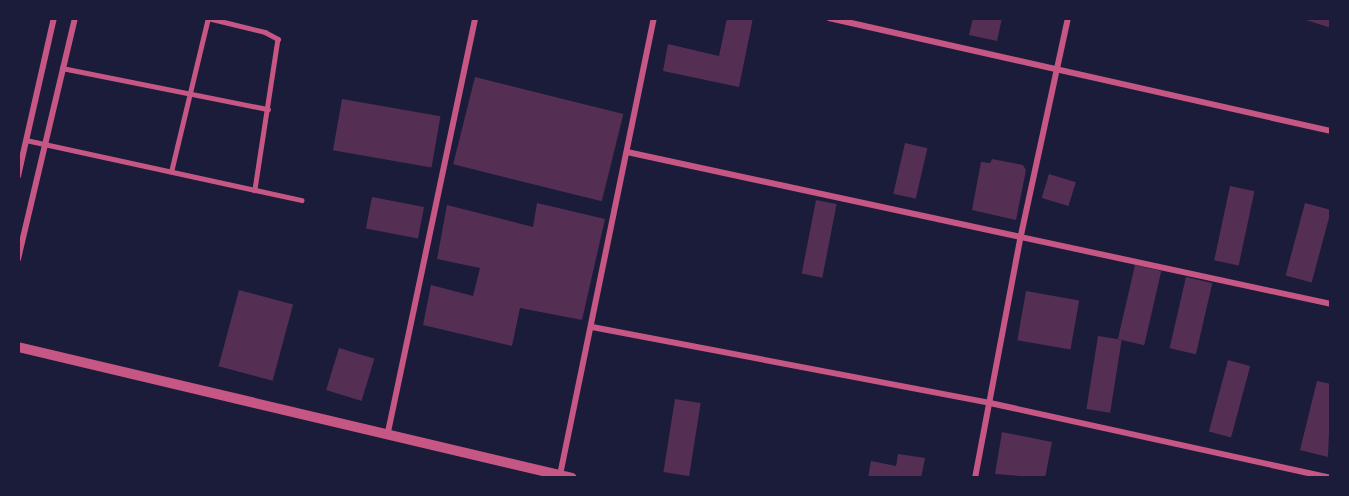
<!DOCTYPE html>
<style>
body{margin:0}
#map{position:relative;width:1349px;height:496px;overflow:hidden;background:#1b1b3a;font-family:"DejaVu Sans",sans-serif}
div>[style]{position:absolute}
.building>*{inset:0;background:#542f53;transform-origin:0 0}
.service>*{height:4.5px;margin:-2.25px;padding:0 2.25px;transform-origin:2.25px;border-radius:2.25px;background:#c65784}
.minor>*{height:6px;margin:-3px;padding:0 3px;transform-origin:3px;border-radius:3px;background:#c65784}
.tertiary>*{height:10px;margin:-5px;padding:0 5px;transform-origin:5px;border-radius:5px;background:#c65784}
span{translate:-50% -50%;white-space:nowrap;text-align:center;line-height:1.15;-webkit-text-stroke:4.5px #1b1b3a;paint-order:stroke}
.frame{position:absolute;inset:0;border:20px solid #1b1b3a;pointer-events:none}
</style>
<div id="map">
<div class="building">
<i style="clip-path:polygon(727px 18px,753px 18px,739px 87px,663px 71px,668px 44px,719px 56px)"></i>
<i style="clip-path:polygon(973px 18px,1002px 18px,997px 41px,969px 35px)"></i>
<i style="clip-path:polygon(1307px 18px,1331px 18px,1331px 28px,1306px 20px)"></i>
<i style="left:475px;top:77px;width:153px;height:90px;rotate:14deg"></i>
<i style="left:342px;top:99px;width:100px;height:52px;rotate:10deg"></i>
<i style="left:905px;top:143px;width:23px;height:52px;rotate:13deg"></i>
<i style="clip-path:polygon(992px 159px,1023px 165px,1026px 170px,1016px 220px,972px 210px,981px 162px,990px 163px)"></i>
<i style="left:1049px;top:174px;width:28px;height:25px;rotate:17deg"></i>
<i style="left:1230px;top:186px;width:25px;height:76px;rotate:12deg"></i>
<i style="left:372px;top:197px;width:53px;height:32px;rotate:11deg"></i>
<i style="left:816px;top:200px;width:21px;height:75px;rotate:11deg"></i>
<i style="clip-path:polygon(537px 203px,605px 219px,582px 320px,520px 308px,512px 346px,423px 325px,431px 285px,473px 296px,480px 268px,437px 259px,447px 205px,533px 227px)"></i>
<i style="left:1305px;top:203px;width:27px;height:75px;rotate:15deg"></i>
<i style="left:1135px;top:265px;width:27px;height:76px;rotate:13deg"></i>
<i style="left:1186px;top:277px;width:27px;height:73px;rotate:13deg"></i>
<i style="left:239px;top:290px;width:56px;height:79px;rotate:15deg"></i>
<i style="left:1026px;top:291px;width:54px;height:50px;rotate:10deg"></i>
<i style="left:1098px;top:336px;width:24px;height:74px;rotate:9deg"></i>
<i style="left:339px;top:348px;width:37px;height:44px;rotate:17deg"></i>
<i style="left:1228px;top:360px;width:23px;height:74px;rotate:15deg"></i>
<i style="clip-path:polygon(1317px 381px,1331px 384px,1328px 457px,1300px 450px)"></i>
<i style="left:675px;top:399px;width:26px;height:74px;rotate:9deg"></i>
<i style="clip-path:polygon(1002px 432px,1052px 442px,1045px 478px,995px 474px)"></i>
<i style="clip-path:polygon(898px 454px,925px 458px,921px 478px,868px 478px,871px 461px,896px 466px)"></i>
</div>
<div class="service">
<i style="left:62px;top:68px;width:210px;rotate:11.3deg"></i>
<i style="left:26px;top:140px;width:282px;rotate:12.3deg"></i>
<i style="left:171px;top:172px;width:158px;rotate:-76.5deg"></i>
<i style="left:208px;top:18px;width:59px;rotate:13.8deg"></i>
<i style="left:265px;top:32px;width:15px;rotate:28deg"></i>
<i style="left:278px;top:39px;width:153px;rotate:98.7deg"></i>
</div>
<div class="minor">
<i style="left:829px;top:18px;width:515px;rotate:12.69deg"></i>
<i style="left:627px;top:152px;width:720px;rotate:12.18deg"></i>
<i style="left:18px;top:176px;width:162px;rotate:-77.2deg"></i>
<i style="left:18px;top:259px;width:248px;rotate:-76.7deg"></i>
<i style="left:592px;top:327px;width:405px;rotate:10.8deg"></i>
<i style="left:990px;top:403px;width:348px;rotate:12.4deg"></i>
<i style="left:388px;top:432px;width:423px;rotate:-78.1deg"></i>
<i style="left:560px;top:475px;width:467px;rotate:-78.4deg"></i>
<i style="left:975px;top:478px;width:247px;rotate:-79.3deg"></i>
<i style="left:1021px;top:235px;width:222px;rotate:-77.8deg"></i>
</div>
<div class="tertiary">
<i style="left:18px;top:347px;width:569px;rotate:13.3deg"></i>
</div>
<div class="frame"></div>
</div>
